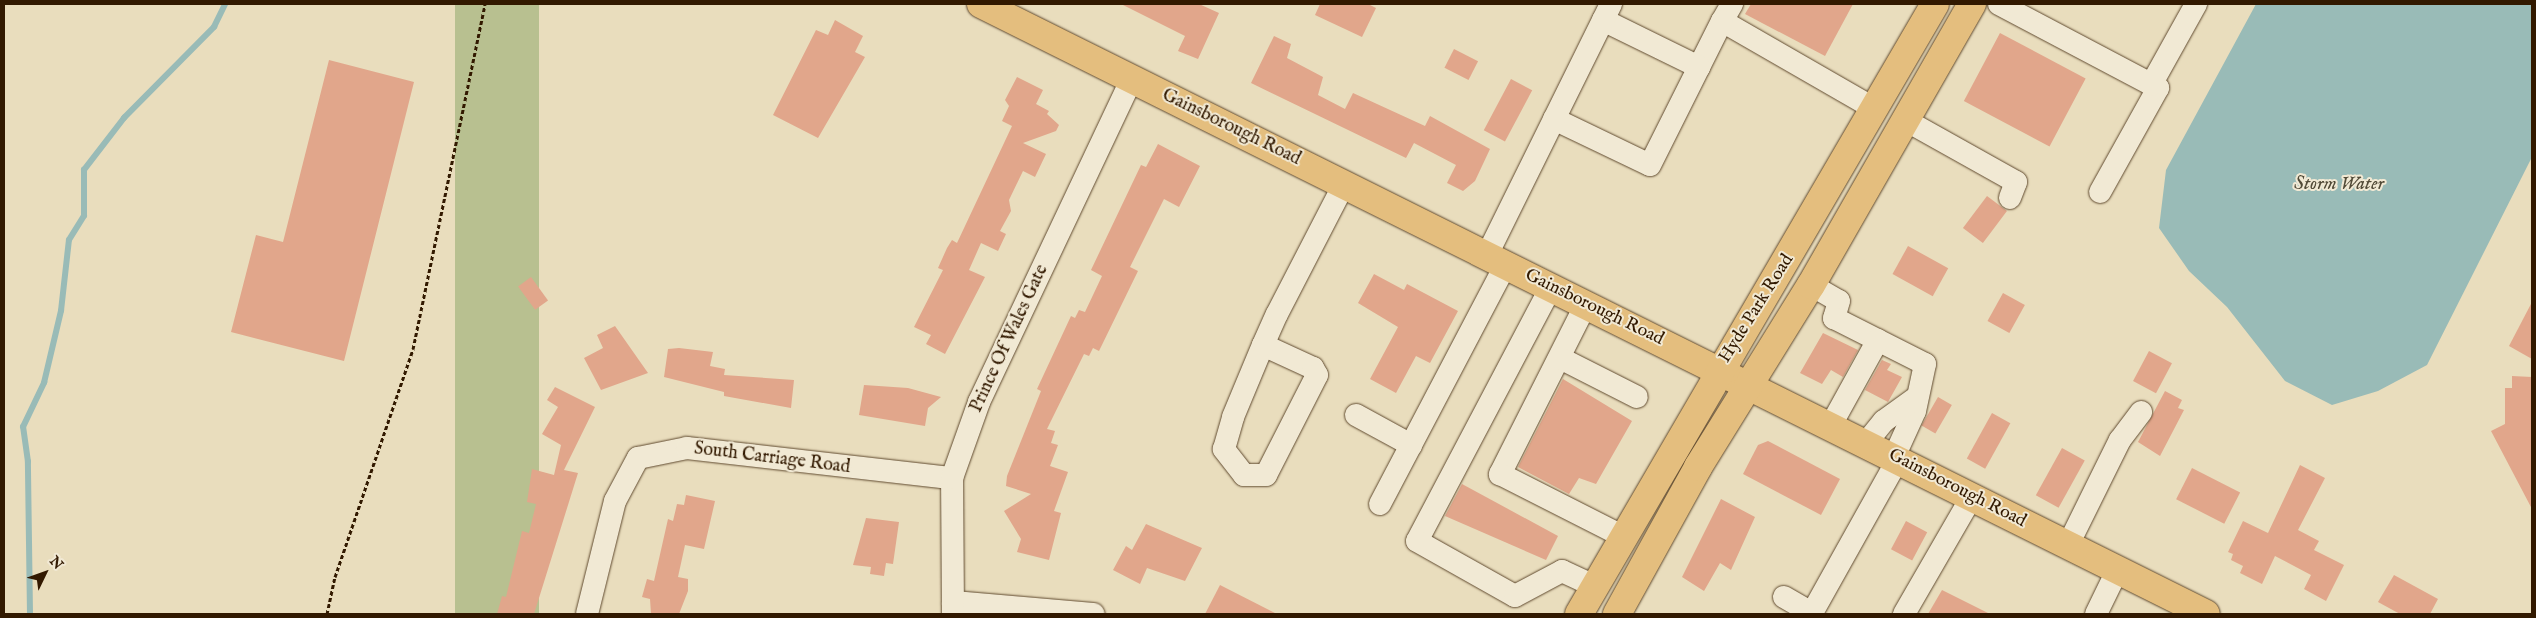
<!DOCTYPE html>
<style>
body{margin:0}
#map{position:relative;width:2536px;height:618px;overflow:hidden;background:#e9ddbd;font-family:"IM FELL English",serif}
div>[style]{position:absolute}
.green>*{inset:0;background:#b8c090;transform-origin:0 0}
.water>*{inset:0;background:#99bbb7}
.stream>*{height:5.5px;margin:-2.75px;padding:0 2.75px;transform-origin:2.75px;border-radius:2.75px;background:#99bbb7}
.building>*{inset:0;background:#e1a68b;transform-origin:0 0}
.path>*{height:3px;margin-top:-1.5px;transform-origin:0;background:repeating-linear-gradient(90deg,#321900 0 4px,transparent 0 6.5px)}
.roads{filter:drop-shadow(0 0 1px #604a2f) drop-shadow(0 0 1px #604a2f)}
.minor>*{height:22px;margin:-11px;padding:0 11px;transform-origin:11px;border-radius:11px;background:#f1e9d4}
.major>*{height:28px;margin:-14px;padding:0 14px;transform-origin:14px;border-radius:14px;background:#e4be7e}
span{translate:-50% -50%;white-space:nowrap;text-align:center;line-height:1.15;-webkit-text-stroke:4px #f1e9d4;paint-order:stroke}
.street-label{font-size:18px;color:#321900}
.water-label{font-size:19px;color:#514a37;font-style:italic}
.frame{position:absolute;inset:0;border:5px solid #321900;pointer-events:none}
.north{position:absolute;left:20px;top:548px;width:50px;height:50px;-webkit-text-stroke:4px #f1e9d4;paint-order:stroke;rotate:48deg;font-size:14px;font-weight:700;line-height:20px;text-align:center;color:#321900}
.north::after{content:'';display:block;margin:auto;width:18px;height:22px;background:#321900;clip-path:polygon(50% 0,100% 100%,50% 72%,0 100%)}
</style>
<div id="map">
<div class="green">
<i style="left:455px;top:4px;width:84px;height:629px"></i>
</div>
<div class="water">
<i style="clip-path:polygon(2256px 4px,2532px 4px,2532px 157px,2427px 365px,2378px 391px,2332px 405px,2285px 381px,2227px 307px,2189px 271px,2159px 228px,2166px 170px)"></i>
</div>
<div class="stream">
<i style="left:30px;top:614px;width:152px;rotate:-90.8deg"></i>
<i style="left:28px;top:462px;width:35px;rotate:-98deg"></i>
<i style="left:23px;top:427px;width:49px;rotate:-64.5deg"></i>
<i style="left:44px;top:383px;width:74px;rotate:-76.7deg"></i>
<i style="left:61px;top:311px;width:71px;rotate:-83.6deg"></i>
<i style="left:69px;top:240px;width:28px;rotate:-58deg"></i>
<i style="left:84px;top:216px;width:46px;rotate:-90deg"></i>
<i style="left:84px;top:170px;width:66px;rotate:-52.4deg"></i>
<i style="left:124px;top:118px;width:128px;rotate:-45.3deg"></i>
<i style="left:214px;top:27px;width:25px;rotate:-64deg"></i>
</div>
<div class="building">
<i style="clip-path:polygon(1121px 4px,1199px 4px,1219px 13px,1198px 59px,1178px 51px,1185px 36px)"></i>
<i style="clip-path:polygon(1320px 4px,1368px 4px,1376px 8px,1362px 37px,1315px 15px)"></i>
<i style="clip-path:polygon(1751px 4px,1853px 4px,1825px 56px,1745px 14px)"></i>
<i style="clip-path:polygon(835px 20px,863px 36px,855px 52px,865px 57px,818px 138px,773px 115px,816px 30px,828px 35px)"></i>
<i style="left:2000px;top:33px;width:97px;height:77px;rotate:28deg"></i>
<i style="clip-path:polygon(1274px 36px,1291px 44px,1287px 58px,1323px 77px,1318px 95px,1345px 109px,1353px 93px,1425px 126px,1430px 116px,1490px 149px,1475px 181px,1463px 191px,1447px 183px,1456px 165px,1414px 143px,1406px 158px,1251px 83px)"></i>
<i style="left:1454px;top:49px;width:27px;height:21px;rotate:27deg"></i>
<i style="clip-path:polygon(329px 60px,414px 82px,344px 361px,231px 332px,256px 235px,283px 242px)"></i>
<i style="clip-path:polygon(1017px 77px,1043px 90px,1036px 104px,1049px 111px,1047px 114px,1059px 125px,1056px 131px,1023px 143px,1046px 154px,1035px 177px,1023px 171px,1009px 200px,1011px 211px,1000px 231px,1006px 234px,998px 251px,981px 243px,969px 270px,985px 277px,945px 354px,926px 344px,931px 335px,914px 327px,943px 270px,938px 268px,947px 248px,952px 240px,957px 243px,1012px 126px,1002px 121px,1009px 106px,1005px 100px)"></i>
<i style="left:1511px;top:79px;width:24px;height:58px;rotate:28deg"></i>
<i style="clip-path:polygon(1158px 144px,1200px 166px,1179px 207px,1164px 199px,1130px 267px,1138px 271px,1099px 351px,1093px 348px,1089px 356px,1084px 354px,1047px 429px,1055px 431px,1051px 443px,1058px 445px,1050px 466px,1068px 472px,1054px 511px,1061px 513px,1049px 560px,1017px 552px,1021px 539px,1004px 511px,1031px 494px,1006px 486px,1007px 476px,1041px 391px,1037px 389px,1071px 316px,1075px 318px,1079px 310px,1085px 312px,1102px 276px,1091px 270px,1141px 165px,1146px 167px)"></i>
<i style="left:1987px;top:196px;width:25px;height:40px;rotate:37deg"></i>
<i style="left:1908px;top:246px;width:46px;height:32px;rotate:29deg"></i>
<i style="clip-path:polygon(1374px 274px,1404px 290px,1407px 284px,1458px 311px,1430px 363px,1416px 356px,1396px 393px,1370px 379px,1398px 327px,1358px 303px)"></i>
<i style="left:531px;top:277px;width:29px;height:16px;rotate:54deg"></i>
<i style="left:2003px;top:293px;width:25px;height:32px;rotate:29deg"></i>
<i style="clip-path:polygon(2532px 302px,2532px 359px,2509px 346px)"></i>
<i style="clip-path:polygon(615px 326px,648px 373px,601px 390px,584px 358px,603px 348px,597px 335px)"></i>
<i style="clip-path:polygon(1823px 333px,1858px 350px,1843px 377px,1831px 370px,1822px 384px,1800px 373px)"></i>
<i style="clip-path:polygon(679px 348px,713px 352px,710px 366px,725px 369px,724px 375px,794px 380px,791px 408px,724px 396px,724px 392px,664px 377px,668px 349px)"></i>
<i style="left:2149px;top:351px;width:26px;height:34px;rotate:28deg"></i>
<i style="clip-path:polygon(1882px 360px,1891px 364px,1887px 370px,1902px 377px,1888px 402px,1865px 390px)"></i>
<i style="clip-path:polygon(2512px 376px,2532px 377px,2532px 509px,2491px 431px,2505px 424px,2505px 388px,2512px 388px)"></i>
<i style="clip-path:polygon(1563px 379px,1632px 421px,1596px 484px,1579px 478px,1569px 494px,1518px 467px)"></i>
<i style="clip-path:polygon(864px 385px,908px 388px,941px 397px,928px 408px,925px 426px,859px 415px)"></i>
<i style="clip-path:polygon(555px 387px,595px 407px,564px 470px,578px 473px,534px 614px,497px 614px,502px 596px,506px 597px,522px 531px,529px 533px,536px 504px,527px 502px,532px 469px,554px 475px,561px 445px,542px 434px,558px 407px,547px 400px)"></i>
<i style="clip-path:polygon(2165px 391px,2182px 400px,2178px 408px,2184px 410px,2160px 456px,2138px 442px)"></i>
<i style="left:1938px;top:397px;width:16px;height:33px;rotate:30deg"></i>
<i style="left:1992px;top:413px;width:21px;height:52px;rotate:29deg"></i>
<i style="clip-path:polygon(1768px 441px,1840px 479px,1821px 515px,1743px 474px,1758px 445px)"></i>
<i style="left:2062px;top:448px;width:26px;height:54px;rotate:29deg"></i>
<i style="clip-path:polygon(2300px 465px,2325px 478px,2298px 530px,2319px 541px,2314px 550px,2344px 565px,2326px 601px,2304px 589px,2311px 575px,2275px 556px,2262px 584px,2240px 573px,2243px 566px,2231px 560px,2233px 554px,2228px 552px,2243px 521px,2268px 533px)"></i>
<i style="left:2192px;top:468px;width:54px;height:35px;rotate:27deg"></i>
<i style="clip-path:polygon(1462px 484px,1558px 536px,1546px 560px,1445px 516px)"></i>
<i style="clip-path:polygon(686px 495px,715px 501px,704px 549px,685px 545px,678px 577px,688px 579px,688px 591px,679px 614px,651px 614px,650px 599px,642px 597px,647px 579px,654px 581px,668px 519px,673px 521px,677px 504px,684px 505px)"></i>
<i style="clip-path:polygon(1721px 499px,1755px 517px,1731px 570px,1720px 563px,1704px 591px,1682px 577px)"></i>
<i style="clip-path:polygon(866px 518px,899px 522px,893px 564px,886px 563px,884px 576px,870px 574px,871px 567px,853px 565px)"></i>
<i style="left:1906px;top:521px;width:24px;height:32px;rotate:28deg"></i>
<i style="clip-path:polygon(1146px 524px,1202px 548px,1185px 581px,1147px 568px,1140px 584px,1113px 570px,1126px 546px,1132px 550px)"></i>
<i style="clip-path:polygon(2394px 575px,2438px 599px,2430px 614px,2400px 614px,2378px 602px)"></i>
<i style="clip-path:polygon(1220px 585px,1277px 614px,1205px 614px)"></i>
<i style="clip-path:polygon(1942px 590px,1990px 614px,1928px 614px)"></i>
</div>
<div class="path">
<i style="left:327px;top:614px;width:38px;rotate:-78deg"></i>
<i style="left:335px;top:577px;width:241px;rotate:-71.1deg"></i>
<i style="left:413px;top:349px;width:352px;rotate:-78.2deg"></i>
</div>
<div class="roads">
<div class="minor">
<i style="left:1732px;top:4px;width:20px;rotate:120deg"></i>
<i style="left:1722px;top:21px;width:177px;rotate:29.9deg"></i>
<i style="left:1999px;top:4px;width:180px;rotate:27.8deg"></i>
<i style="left:2158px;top:88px;width:119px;rotate:119.1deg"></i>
<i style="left:1603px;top:20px;width:107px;rotate:26.1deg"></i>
<i style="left:1699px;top:67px;width:51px;rotate:-63.4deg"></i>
<i style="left:2151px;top:85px;width:93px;rotate:-60.9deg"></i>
<i style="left:1554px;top:119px;width:106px;rotate:25.6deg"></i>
<i style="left:1650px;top:165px;width:110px;rotate:-63.4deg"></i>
<i style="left:1907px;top:121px;width:125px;rotate:29.2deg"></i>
<i style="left:2016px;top:182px;width:17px;rotate:111deg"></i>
<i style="left:1487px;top:255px;width:280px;rotate:-63.7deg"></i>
<i style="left:1811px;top:285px;width:32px;rotate:30deg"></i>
<i style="left:1839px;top:301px;width:18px;rotate:106deg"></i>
<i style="left:1834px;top:318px;width:102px;rotate:26.8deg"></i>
<i style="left:1925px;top:364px;width:48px;rotate:102deg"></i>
<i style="left:1915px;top:411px;width:51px;rotate:114.5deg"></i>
<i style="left:1551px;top:287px;width:287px;rotate:117.8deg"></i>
<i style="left:1417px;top:541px;width:112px;rotate:29.3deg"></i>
<i style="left:1515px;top:596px;width:53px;rotate:-28deg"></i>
<i style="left:1562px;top:571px;width:35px;rotate:25deg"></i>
<i style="left:1586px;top:304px;width:191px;rotate:116.8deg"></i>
<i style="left:1500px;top:474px;width:137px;rotate:26.9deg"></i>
<i style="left:1263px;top:345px;width:55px;rotate:24.7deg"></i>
<i style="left:1313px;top:368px;width:8px;rotate:60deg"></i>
<i style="left:1317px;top:375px;width:112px;rotate:117deg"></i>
<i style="left:1266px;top:475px;width:22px;rotate:180deg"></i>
<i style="left:1244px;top:475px;width:33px;rotate:-128deg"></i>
<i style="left:1224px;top:449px;width:33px;rotate:-74deg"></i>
<i style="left:1233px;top:417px;width:78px;rotate:-67.4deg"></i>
<i style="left:1263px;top:345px;width:34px;rotate:-66deg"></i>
<i style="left:1277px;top:314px;width:146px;rotate:-62.7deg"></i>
<i style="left:1560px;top:358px;width:86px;rotate:26.9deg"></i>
<i style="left:1356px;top:415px;width:63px;rotate:28.6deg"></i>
<i style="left:1831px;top:425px;width:97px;rotate:-61.1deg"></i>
<i style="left:1866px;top:443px;width:28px;rotate:-51deg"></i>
<i style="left:1884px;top:421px;width:39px;rotate:-36deg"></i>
<i style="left:1380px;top:504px;width:271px;rotate:-62.3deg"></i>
<i style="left:2068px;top:545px;width:117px;rotate:-63.7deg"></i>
<i style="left:2120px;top:440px;width:35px;rotate:-53deg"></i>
<i style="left:1784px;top:597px;width:32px;rotate:30deg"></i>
<i style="left:1812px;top:613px;width:176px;rotate:-60.8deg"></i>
<i style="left:953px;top:602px;width:141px;rotate:4.9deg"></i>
<i style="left:587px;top:614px;width:116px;rotate:-76.1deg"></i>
<i style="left:615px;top:501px;width:49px;rotate:-61.9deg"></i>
<i style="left:638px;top:458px;width:50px;rotate:-11.5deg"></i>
<i style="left:687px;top:448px;width:267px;rotate:6.5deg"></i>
<i style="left:953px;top:614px;width:136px;rotate:-90.4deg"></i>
<i style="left:952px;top:478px;width:81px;rotate:-70.4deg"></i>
<i style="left:979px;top:402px;width:357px;rotate:-64.7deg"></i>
<i style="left:1904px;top:614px;width:136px;rotate:-60deg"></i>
<i style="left:2096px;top:614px;width:48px;rotate:-64deg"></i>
</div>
<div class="major">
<i style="left:981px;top:4px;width:1368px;rotate:26.47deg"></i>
<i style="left:1579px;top:614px;width:706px;rotate:-59.73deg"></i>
<i style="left:1617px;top:614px;width:168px;rotate:-61.1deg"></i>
<i style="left:1698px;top:467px;width:214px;rotate:-58.2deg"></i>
<i style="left:1811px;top:285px;width:324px;rotate:-60.2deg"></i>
</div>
</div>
<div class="street-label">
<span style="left:1231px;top:128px;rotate:26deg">Gainsborough Road</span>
<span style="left:1594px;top:308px;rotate:26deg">Gainsborough Road</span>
<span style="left:1757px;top:309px;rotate:-58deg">Hyde Park Road</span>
<span style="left:1010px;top:339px;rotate:-65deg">Prince Of Wales Gate</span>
<span style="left:772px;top:459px;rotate:7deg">South Carriage Road</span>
<span style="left:1957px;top:489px;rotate:27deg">Gainsborough Road</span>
</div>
<div class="water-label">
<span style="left:2339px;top:185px">Storm Water</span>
</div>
<div class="frame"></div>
<div class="north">N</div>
</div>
